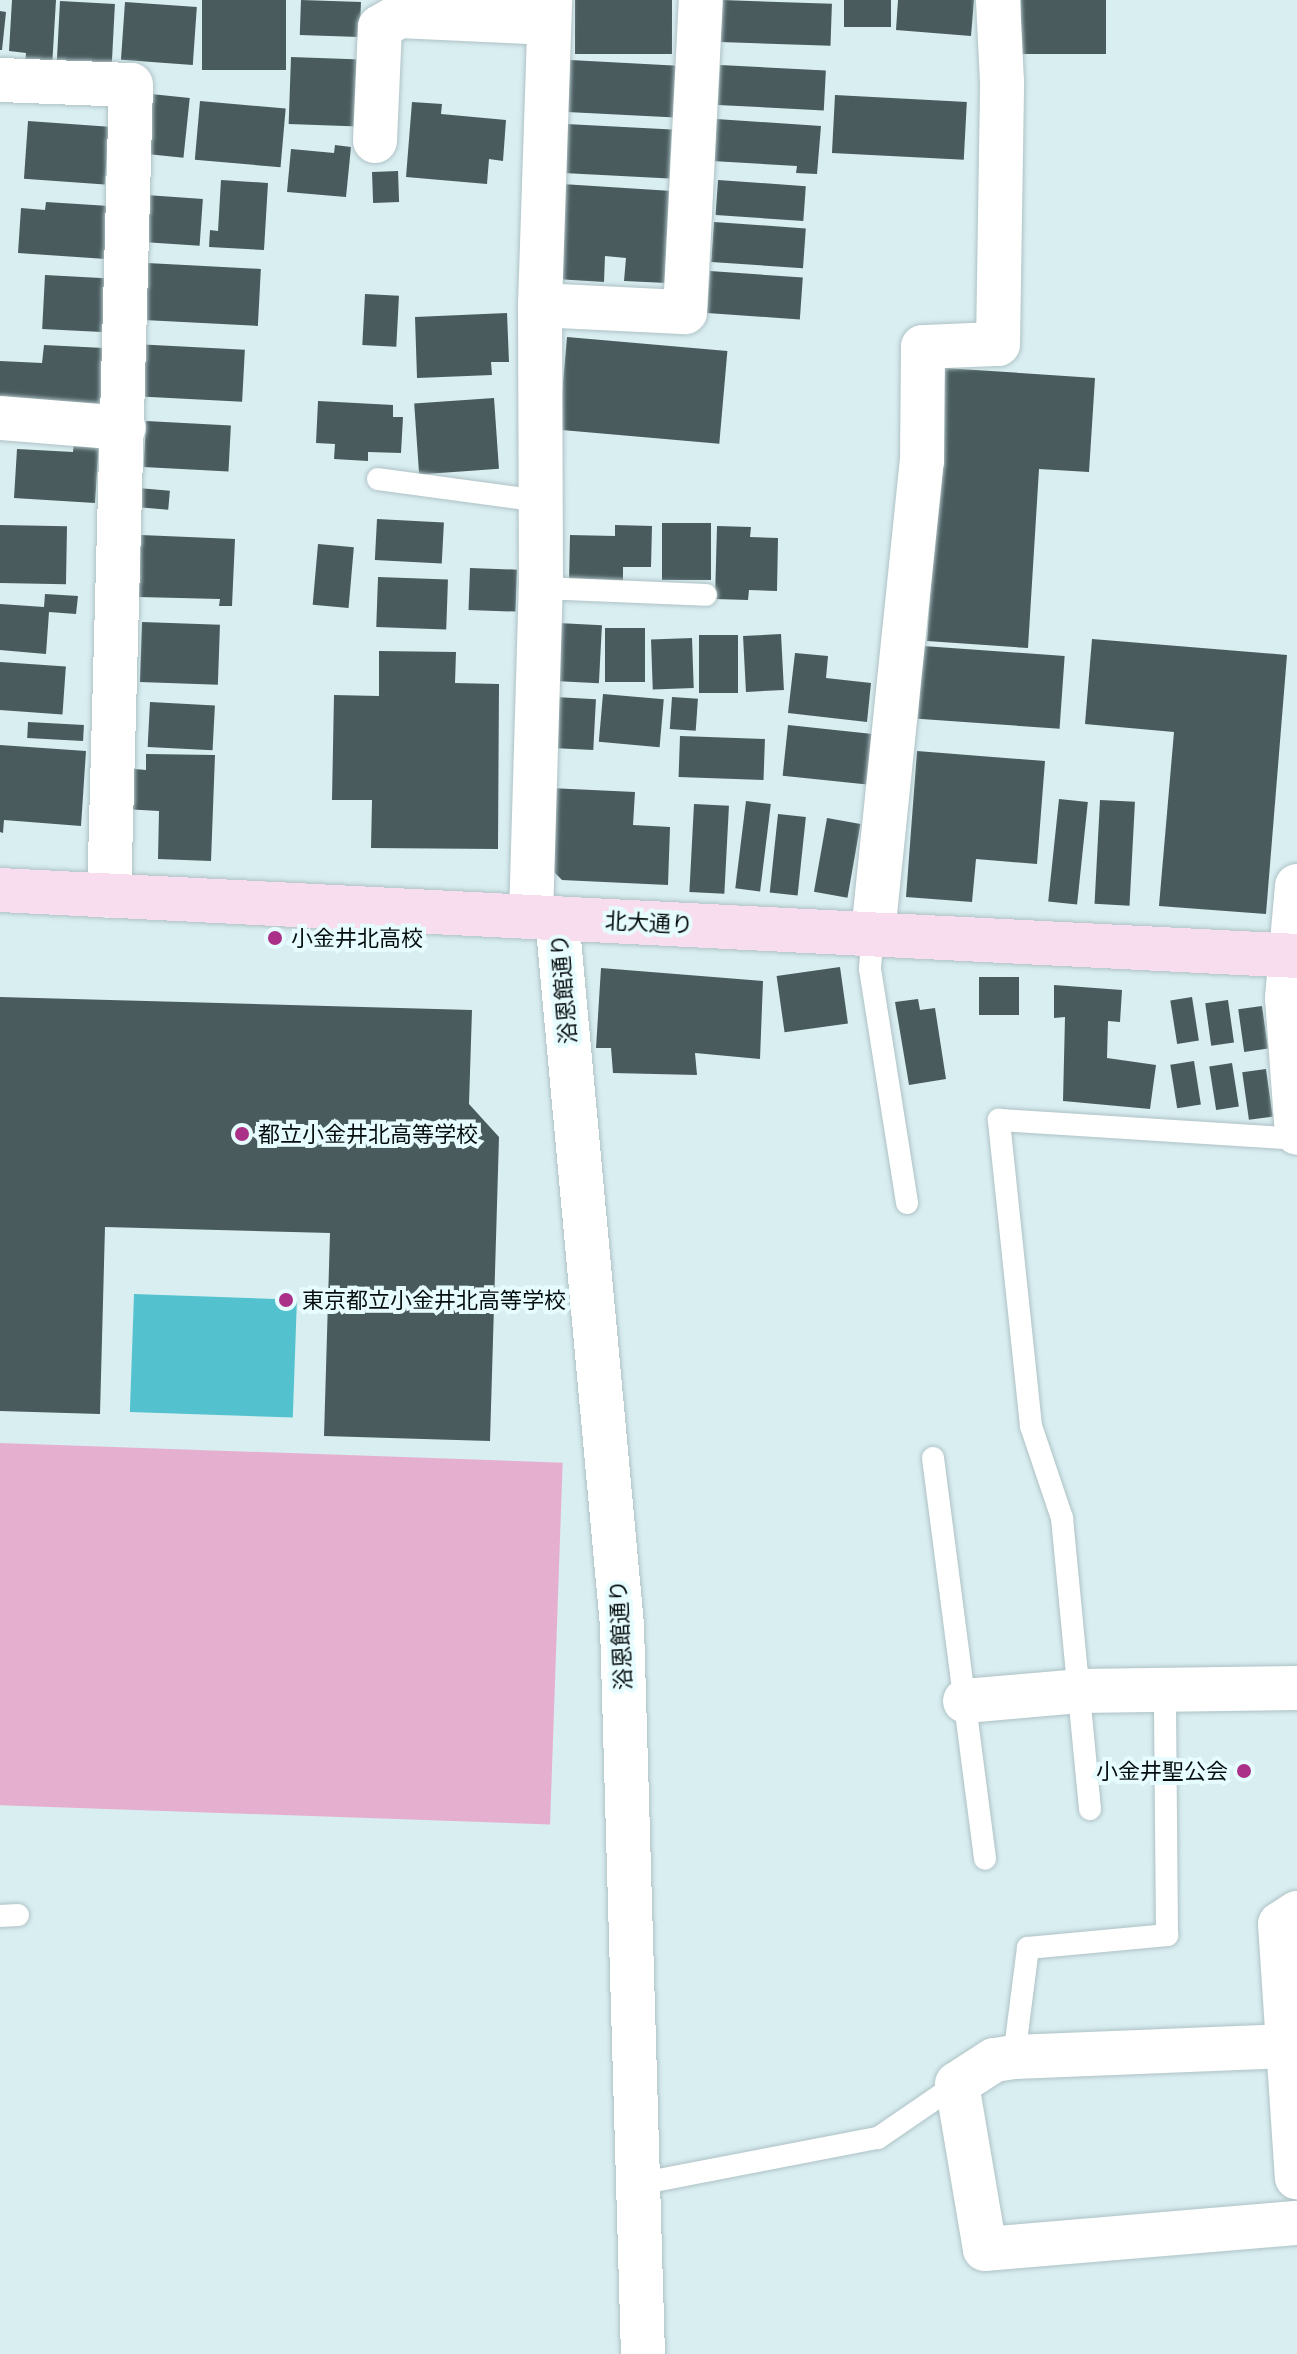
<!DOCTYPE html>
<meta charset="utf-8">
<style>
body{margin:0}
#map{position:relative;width:1297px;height:2354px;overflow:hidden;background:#d9eef1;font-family:Ubuntu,"Noto Sans JP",sans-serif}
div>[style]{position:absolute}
.green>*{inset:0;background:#e5b0d0;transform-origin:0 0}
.water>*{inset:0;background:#53c2ce;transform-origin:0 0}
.building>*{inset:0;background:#495b5d;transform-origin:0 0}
.roads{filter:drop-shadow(0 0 2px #aec2c5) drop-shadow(0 0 2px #aec2c5)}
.lane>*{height:22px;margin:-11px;padding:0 11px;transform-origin:11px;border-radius:11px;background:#fff}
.street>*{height:44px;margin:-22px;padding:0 22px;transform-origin:22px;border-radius:22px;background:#fff}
.secondary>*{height:44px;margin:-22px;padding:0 22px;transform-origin:22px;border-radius:22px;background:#f8ddee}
.dots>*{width:22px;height:22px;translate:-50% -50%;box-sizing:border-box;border:4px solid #e6fcfe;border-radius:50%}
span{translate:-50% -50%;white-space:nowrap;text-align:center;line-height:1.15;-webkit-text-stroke:8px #e6fcfe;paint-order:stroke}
.street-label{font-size:22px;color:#070e0f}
.poi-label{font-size:22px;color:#070e0f}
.left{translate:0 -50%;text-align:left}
.right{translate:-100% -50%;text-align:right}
</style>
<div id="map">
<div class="green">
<i style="left:0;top:1443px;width:563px;height:362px;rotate:2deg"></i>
</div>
<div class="water">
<i style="left:134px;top:1294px;width:163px;height:118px;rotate:2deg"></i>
</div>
<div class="building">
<i style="clip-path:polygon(12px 0,56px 0,52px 67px,25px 65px,26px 53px,9px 51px)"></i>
<i style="left:202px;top:0;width:84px;height:70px"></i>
<i style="left:301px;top:0;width:60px;height:35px;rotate:2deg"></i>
<i style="left:575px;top:0;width:97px;height:54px"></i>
<i style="left:722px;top:0;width:110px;height:42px;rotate:2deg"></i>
<i style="left:844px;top:0;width:47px;height:27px"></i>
<i style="clip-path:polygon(898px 0,974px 0,971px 36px,896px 30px)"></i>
<i style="left:1021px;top:0;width:85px;height:54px"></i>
<i style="left:60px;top:1px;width:55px;height:68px;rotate:3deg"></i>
<i style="left:125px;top:2px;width:72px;height:58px;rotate:4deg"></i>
<i style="clip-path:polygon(0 11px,6px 12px,2px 50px,0 50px)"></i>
<i style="left:291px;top:57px;width:70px;height:67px;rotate:2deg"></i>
<i style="left:570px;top:60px;width:108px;height:52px;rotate:3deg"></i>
<i style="left:720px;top:65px;width:106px;height:40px;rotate:3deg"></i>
<i style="left:141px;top:93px;width:49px;height:60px;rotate:6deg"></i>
<i style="left:835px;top:95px;width:132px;height:58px;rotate:3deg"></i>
<i style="left:200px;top:101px;width:86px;height:59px;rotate:5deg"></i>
<i style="clip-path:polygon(412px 102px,442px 104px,441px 114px,506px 120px,503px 161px,489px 159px,487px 184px,406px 177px)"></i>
<i style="clip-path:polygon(716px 119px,821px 126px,817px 174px,796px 173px,797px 166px,712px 161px)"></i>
<i style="left:28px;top:121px;width:81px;height:58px;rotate:4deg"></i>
<i style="left:566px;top:124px;width:106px;height:49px;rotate:3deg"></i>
<i style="clip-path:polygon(335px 145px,351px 147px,346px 197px,287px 192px,291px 149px,334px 153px)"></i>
<i style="left:398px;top:171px;width:31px;height:26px;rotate:88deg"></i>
<i style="clip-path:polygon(221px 180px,268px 183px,264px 250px,209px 247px,210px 230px,218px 231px)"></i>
<i style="left:718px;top:180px;width:88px;height:35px;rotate:4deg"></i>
<i style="clip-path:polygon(562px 184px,672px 191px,667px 283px,624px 281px,626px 258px,605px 256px,604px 282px,556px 279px)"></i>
<i style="left:146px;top:195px;width:57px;height:47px;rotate:4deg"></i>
<i style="clip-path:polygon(46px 202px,109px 206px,106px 259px,18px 253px,21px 208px,45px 210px)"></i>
<i style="left:714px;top:222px;width:92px;height:40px;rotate:4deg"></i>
<i style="left:147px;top:263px;width:114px;height:57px;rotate:3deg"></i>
<i style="left:710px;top:271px;width:93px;height:42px;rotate:4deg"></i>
<i style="left:45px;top:275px;width:65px;height:54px;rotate:3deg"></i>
<i style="left:365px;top:294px;width:34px;height:51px;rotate:3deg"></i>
<i style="clip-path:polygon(507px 313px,509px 362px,491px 362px,492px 375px,417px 378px,415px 317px)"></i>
<i style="left:567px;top:337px;width:161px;height:93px;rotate:5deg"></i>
<i style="left:134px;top:344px;width:111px;height:52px;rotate:3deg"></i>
<i style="clip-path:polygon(44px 345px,104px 348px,100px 409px,0 403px,0 361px,42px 363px)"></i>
<i style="clip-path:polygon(945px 368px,1095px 378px,1089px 472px,1039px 469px,1028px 648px,927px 641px)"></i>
<i style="left:494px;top:398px;width:71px;height:80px;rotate:86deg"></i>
<i style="clip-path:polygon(318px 401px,393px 405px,393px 417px,403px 417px,401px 453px,368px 452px,368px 461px,334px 459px,335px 444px,316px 443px)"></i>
<i style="left:146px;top:421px;width:85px;height:46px;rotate:3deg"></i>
<i style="clip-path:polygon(74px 442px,99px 443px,95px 503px,14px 498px,17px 449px,73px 452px)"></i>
<i style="left:138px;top:488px;width:32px;height:19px;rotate:5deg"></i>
<i style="left:377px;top:519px;width:67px;height:41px;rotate:3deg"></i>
<i style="left:662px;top:523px;width:49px;height:57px"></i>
<i style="left:0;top:525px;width:67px;height:58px;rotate:1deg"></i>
<i style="clip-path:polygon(615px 525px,652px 526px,651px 567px,623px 567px,623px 582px,569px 581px,570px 535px,615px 536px)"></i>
<i style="clip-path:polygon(717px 526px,751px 527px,750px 537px,778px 538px,777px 591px,749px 590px,748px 600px,715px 599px)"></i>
<i style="clip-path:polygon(141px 535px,235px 539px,232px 606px,219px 606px,220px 599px,139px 597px)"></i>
<i style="left:318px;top:544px;width:36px;height:61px;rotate:5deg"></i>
<i style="left:470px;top:568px;width:47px;height:42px;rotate:2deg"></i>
<i style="left:378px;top:577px;width:70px;height:50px;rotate:2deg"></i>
<i style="clip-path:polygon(45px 594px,78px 596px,76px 614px,49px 612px,46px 654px,0 650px,0 604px,44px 607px)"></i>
<i style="left:142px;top:622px;width:78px;height:60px;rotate:2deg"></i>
<i style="left:558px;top:623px;width:44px;height:58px;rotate:3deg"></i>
<i style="left:605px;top:628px;width:40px;height:54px"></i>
<i style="left:781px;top:634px;width:56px;height:38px;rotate:87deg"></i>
<i style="left:699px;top:635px;width:39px;height:58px"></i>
<i style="left:692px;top:638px;width:50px;height:41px;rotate:88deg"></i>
<i style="clip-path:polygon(1092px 639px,1287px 655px,1266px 914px,1159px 906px,1174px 732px,1085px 724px)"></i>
<i style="left:923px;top:646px;width:142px;height:73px;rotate:4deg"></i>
<i style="clip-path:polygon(379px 651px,456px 652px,455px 683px,499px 684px,498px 849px,371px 848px,372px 800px,332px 800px,334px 695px,379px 696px)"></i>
<i style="clip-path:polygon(795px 653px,828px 656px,826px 678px,871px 683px,867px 722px,788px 713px)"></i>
<i style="left:0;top:662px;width:66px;height:48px;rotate:4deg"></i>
<i style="left:603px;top:694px;width:61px;height:48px;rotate:5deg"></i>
<i style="left:555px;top:697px;width:41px;height:51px;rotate:3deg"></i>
<i style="left:672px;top:697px;width:26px;height:32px;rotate:4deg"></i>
<i style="left:150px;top:702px;width:65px;height:45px;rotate:3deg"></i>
<i style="left:28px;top:722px;width:56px;height:16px;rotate:3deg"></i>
<i style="left:788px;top:725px;width:85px;height:51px;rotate:6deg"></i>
<i style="left:680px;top:736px;width:85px;height:41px;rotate:2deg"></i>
<i style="clip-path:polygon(0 745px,86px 751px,81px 826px,4px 820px,3px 833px,0 832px)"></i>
<i style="clip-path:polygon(917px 751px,1045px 761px,1037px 864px,976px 859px,972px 902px,906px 897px)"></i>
<i style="clip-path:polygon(146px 754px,215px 755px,211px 861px,158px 859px,159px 811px,124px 809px,124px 768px,146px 770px)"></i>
<i style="clip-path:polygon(549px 788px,635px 792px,633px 825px,670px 827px,668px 885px,562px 880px,545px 863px)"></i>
<i style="left:1059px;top:799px;width:29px;height:103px;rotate:6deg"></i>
<i style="left:1100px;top:800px;width:35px;height:104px;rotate:3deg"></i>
<i style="left:746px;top:801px;width:25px;height:88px;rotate:7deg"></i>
<i style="left:694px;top:804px;width:35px;height:88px;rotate:3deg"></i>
<i style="left:778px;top:814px;width:28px;height:79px;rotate:6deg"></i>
<i style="left:827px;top:818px;width:34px;height:75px;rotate:10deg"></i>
<i style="left:840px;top:967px;width:57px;height:64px;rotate:82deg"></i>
<i style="clip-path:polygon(601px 968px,763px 981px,760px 1059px,695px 1053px,697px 1075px,613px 1073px,611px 1048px,596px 1048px)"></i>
<i style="left:979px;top:977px;width:40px;height:38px"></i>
<i style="clip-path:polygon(1054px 985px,1122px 990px,1120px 1022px,1108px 1021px,1107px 1058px,1156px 1065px,1150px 1109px,1063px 1101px,1065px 1017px,1054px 1018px)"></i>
<i style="clip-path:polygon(0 997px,472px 1010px,469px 1104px,499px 1137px,490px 1441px,324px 1436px,330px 1233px,105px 1227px,100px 1414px,0 1411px)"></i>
<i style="left:1192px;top:997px;width:44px;height:22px;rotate:81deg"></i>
<i style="clip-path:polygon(918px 999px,920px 1010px,935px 1008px,946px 1079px,909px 1085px,895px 1002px)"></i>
<i style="left:1228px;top:1000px;width:43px;height:23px;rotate:82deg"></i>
<i style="left:1262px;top:1006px;width:43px;height:24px;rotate:82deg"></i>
<i style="left:1194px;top:1061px;width:44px;height:24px;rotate:81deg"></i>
<i style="left:1232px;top:1063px;width:44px;height:23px;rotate:81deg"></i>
<i style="left:1266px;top:1069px;width:48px;height:24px;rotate:82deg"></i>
</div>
<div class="roads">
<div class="lane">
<i style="left:378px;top:479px;width:163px;rotate:7.7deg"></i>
<i style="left:541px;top:588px;width:165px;rotate:2.4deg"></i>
<i style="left:873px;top:933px;width:36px;rotate:95deg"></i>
<i style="left:870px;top:969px;width:237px;rotate:81deg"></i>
<i style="left:933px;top:1458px;width:404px;rotate:82.6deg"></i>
<i style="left:1090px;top:1809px;width:292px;rotate:-95.5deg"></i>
<i style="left:1062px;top:1518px;width:97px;rotate:-108.6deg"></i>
<i style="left:1031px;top:1426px;width:308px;rotate:-96deg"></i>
<i style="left:999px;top:1120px;width:299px;rotate:3.6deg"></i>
<i style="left:0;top:1916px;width:18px;rotate:-3deg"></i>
<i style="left:1014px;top:2057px;width:110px;rotate:-82.7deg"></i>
<i style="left:1028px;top:1948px;width:140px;rotate:-5.3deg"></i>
<i style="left:1167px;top:1935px;width:245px;rotate:-90.5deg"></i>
<i style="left:638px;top:2184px;width:244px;rotate:-10.9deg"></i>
<i style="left:878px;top:2138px;width:96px;rotate:-34.4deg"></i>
</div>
<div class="street">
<i style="left:0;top:80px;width:131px;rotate:2.2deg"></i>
<i style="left:131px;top:85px;width:811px;rotate:91.55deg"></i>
<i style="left:375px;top:141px;width:114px;rotate:-87.5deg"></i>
<i style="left:380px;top:27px;width:23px;rotate:-29deg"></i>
<i style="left:400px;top:16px;width:149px;rotate:2.7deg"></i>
<i style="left:540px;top:305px;width:145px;rotate:2.8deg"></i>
<i style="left:685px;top:312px;width:312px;rotate:-87.1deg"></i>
<i style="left:0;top:418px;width:124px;rotate:4.6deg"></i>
<i style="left:1297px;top:886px;width:112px;rotate:95.1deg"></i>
<i style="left:1287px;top:998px;width:135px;rotate:85.8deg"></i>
<i style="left:531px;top:916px;width:328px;rotate:-88.3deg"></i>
<i style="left:541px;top:588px;width:283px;rotate:-90.2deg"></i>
<i style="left:540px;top:305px;width:305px;rotate:-88.1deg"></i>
<i style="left:557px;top:918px;width:711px;rotate:84.75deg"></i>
<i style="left:622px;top:1626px;width:728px;rotate:88.35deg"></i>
<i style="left:873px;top:933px;width:475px;rotate:-84.1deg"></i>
<i style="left:922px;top:461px;width:114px;rotate:-89.5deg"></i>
<i style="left:923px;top:347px;width:75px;rotate:-2.3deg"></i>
<i style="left:998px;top:344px;width:262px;rotate:-89.1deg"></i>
<i style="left:1002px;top:82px;width:82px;rotate:-92.8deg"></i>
<i style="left:965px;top:1701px;width:114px;rotate:-5deg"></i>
<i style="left:1079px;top:1691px;width:218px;rotate:-0.8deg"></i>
<i style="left:1297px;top:1913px;width:20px;rotate:147deg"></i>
<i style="left:1280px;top:1924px;width:254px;rotate:86.2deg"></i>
<i style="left:1288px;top:2046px;width:274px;rotate:177.7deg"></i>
<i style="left:1014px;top:2057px;width:20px;rotate:171deg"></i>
<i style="left:994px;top:2060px;width:44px;rotate:147deg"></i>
<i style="left:957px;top:2084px;width:167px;rotate:80.4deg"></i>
<i style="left:985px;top:2249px;width:313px;rotate:-4.8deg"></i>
</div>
<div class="secondary">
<i style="left:0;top:890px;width:1299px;rotate:2.91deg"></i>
</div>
</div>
<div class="dots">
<i style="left:275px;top:938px;background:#aa3187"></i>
<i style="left:242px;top:1134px;background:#aa3187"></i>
<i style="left:286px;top:1300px;background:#aa3187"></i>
<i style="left:1244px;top:1771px;background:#aa3187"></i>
</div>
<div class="street-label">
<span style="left:649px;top:922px;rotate:3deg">北大通り</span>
<span style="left:563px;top:989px;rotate:-95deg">浴恩館通り</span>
<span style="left:620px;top:1635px;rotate:-93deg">浴恩館通り</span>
</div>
<div class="poi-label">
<span class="left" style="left:291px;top:938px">小金井北高校</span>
<span class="left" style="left:258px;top:1134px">都立小金井北高等学校</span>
<span class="left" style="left:302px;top:1300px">東京都立小金井北高等学校</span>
<span class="right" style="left:1228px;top:1771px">小金井聖公会</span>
</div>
</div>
